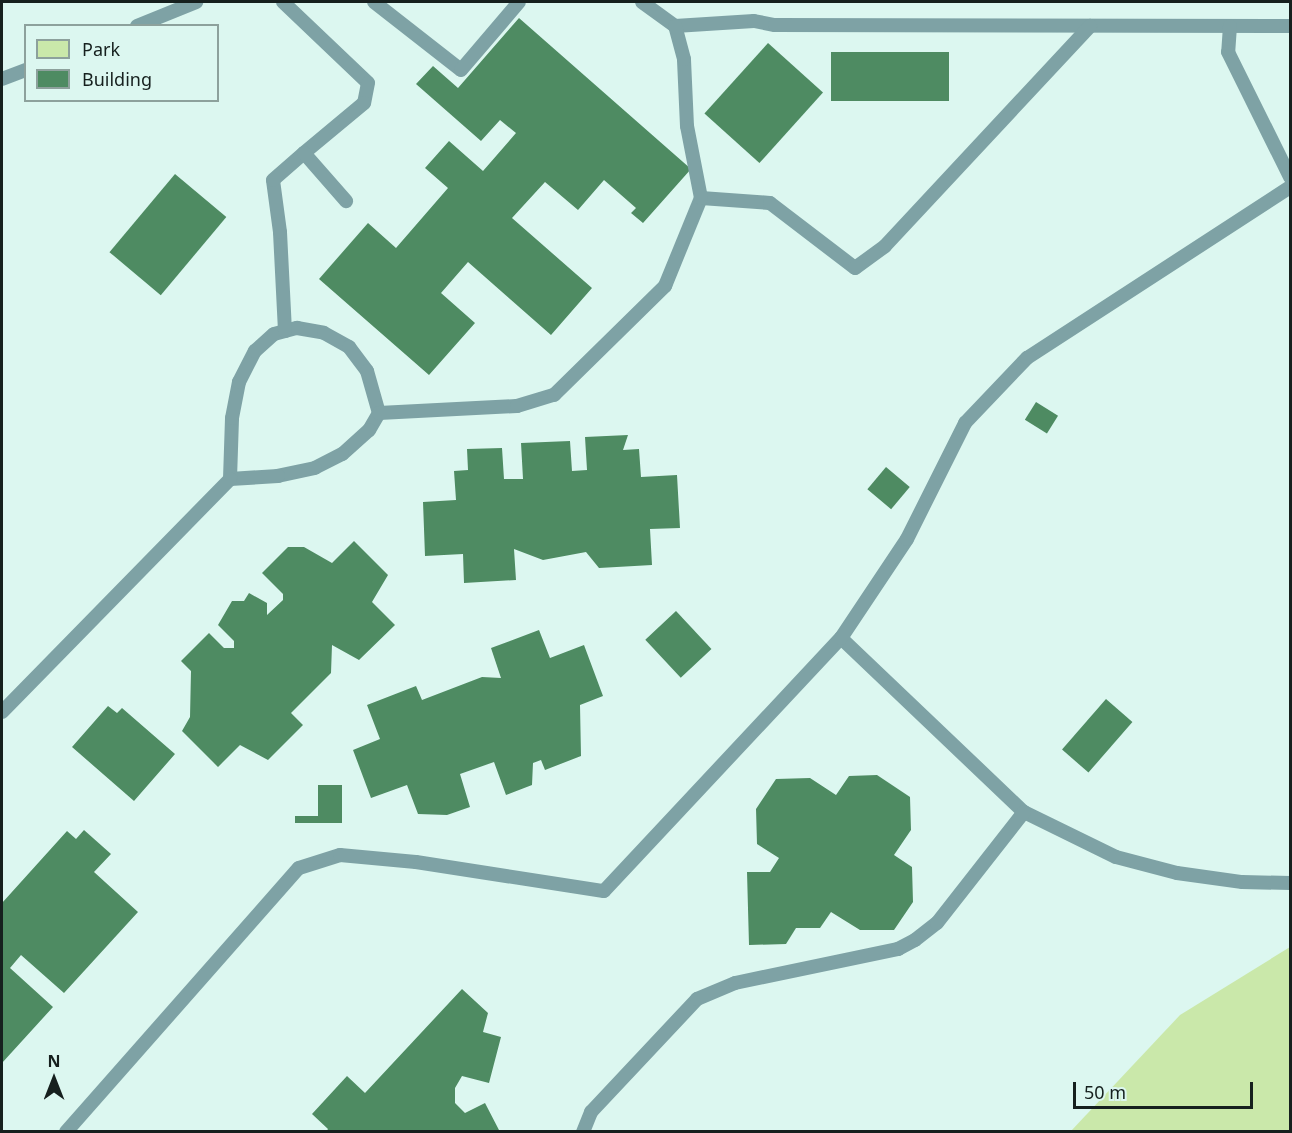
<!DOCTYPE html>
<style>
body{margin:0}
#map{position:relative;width:1292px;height:1133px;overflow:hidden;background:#dcf7f0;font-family:"Noto Sans",sans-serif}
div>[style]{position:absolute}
.green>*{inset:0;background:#cae8aa}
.building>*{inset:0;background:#4e8b62;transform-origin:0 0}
.lane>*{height:14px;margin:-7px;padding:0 7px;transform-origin:7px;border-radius:7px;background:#7ea2a5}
span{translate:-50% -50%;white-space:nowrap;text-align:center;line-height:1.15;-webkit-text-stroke:4.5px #dcf7f0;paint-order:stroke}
.frame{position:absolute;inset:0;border:3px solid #16201e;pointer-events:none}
.legend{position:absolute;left:24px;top:24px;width:195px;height:78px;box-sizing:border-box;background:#dcf7f0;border:2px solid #8da19c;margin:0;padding:8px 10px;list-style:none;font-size:18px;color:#16201e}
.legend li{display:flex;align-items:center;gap:12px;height:30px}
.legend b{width:30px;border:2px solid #8da19c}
.north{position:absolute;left:24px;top:1049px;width:60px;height:60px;-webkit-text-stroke:4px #dcf7f0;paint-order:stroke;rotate:0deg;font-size:16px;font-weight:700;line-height:24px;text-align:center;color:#16201e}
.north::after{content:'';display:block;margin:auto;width:21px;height:27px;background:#16201e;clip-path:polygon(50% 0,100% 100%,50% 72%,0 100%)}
.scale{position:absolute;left:1073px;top:1082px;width:180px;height:27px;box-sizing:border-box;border:3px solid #16201e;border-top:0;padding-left:8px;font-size:18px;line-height:21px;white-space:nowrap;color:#16201e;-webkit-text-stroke:4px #dcf7f0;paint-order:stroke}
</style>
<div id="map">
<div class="green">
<i style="clip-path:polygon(1290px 947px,1290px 1131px,1071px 1131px,1180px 1015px)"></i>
</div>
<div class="building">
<i style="clip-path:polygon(519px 18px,691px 169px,643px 223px,631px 213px,636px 208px,604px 180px,578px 210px,545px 182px,512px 218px,592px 288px,551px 335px,468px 262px,441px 293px,475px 323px,429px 375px,319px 279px,368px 223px,396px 248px,448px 188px,425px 168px,449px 141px,483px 171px,516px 133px,500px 120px,481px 141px,416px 84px,433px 66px,458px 88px)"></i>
<i style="left:768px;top:43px;width:74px;height:95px;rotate:42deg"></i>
<i style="left:831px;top:52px;width:118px;height:49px"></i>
<i style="left:175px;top:174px;width:67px;height:102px;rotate:40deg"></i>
<i style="left:1036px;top:402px;width:26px;height:21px;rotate:32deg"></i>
<i style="clip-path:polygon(628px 435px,623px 450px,639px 449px,641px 477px,677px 475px,680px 528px,650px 529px,652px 565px,599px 568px,586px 552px,543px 560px,514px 549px,516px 580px,464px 583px,463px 554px,425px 556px,423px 502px,456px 500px,454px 471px,468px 470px,467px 449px,502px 448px,504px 479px,523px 479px,521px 443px,570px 441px,572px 471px,587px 470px,585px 437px)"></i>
<i style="left:886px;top:467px;width:31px;height:29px;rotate:40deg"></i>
<i style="clip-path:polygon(354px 541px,388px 575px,372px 602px,395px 625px,359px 660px,332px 645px,331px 673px,291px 713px,303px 725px,268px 760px,240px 745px,218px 767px,182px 731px,190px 717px,191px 671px,181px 661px,209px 633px,224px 648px,234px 648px,234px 641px,218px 625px,232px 601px,244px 601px,249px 593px,267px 603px,267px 615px,283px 600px,283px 594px,262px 573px,288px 547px,304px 547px,332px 563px)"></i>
<i style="left:676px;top:611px;width:52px;height:42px;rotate:47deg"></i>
<i style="clip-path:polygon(539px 630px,550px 658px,584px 645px,603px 696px,580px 705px,581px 756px,545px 770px,541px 760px,533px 763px,532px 785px,506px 795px,494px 762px,460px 774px,470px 807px,447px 815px,418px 814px,407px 785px,371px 798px,353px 750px,380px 739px,367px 705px,416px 686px,422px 700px,482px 677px,501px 678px,491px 648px)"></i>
<i style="left:1106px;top:699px;width:35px;height:67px;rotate:41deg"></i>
<i style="clip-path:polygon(108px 706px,117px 713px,122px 708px,175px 754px,134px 801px,72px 747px)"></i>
<i style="clip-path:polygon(877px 775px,910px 797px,911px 830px,894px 855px,912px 867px,913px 902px,894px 930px,860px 930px,831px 912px,820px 928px,796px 928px,786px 944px,749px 945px,747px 872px,770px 872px,779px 858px,757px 844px,756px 809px,776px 779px,810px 778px,836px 795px,849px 776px)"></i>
<i style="clip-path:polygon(318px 785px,342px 785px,342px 823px,295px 823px,295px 816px,318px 816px)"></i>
<i style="clip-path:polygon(84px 830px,111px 854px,94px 872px,138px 912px,64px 993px,21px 955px,10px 968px,53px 1007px,2px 1063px,2px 903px,67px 831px,76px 839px)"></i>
<i style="clip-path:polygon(462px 989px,488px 1013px,483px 1032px,501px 1037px,489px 1083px,462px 1076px,455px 1088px,455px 1103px,465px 1113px,485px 1103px,500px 1132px,326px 1132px,328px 1129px,312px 1114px,347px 1076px,365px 1093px)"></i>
</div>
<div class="lane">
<i style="left:283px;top:2px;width:117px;rotate:43.6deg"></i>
<i style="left:368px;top:83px;width:20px;rotate:101deg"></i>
<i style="left:364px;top:103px;width:78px;rotate:140.2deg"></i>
<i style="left:374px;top:2px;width:110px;rotate:38deg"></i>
<i style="left:461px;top:70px;width:89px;rotate:-49.5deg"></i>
<i style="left:642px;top:2px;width:41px;rotate:36deg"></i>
<i style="left:675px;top:26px;width:79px;rotate:-3.6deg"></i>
<i style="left:754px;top:21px;width:21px;rotate:11deg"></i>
<i style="left:775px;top:25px;width:515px;rotate:0.11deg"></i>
<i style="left:137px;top:26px;width:64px;rotate:-22.1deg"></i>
<i style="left:1230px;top:26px;width:26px;rotate:94deg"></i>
<i style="left:1228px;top:52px;width:140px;rotate:63.6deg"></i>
<i style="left:2px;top:79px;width:26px;rotate:-21deg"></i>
<i style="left:701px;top:198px;width:69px;rotate:4.1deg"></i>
<i style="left:770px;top:203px;width:107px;rotate:37.4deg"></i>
<i style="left:855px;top:268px;width:37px;rotate:-36deg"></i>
<i style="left:885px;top:246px;width:301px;rotate:-47deg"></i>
<i style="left:297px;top:328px;width:27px;rotate:10deg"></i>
<i style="left:324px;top:333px;width:29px;rotate:29deg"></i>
<i style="left:349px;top:347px;width:30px;rotate:53deg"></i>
<i style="left:367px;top:371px;width:44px;rotate:74.1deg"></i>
<i style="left:379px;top:413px;width:20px;rotate:120deg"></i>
<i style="left:369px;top:430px;width:36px;rotate:138deg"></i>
<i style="left:342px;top:454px;width:30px;rotate:153deg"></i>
<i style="left:315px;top:468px;width:38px;rotate:168deg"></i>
<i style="left:278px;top:476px;width:48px;rotate:176.4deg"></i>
<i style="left:230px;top:479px;width:61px;rotate:-88.1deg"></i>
<i style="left:232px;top:418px;width:37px;rotate:-79deg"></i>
<i style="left:239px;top:382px;width:35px;rotate:-63deg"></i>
<i style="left:255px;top:351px;width:25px;rotate:-42deg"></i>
<i style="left:274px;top:334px;width:24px;rotate:-15deg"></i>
<i style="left:285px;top:331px;width:99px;rotate:-92.9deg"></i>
<i style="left:280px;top:232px;width:52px;rotate:-97.7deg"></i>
<i style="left:273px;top:180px;width:41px;rotate:-41.1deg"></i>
<i style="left:304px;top:153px;width:64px;rotate:48.8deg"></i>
<i style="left:379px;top:413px;width:138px;rotate:-2.9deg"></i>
<i style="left:517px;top:406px;width:39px;rotate:-17deg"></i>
<i style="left:554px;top:395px;width:156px;rotate:-44.5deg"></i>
<i style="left:665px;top:286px;width:95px;rotate:-67.8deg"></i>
<i style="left:701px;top:198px;width:73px;rotate:-101deg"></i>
<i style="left:687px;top:126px;width:67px;rotate:-92.6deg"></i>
<i style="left:684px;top:59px;width:34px;rotate:-105deg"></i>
<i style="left:841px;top:638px;width:253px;rotate:43.6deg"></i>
<i style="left:1024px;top:812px;width:102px;rotate:26.1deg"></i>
<i style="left:1116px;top:857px;width:63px;rotate:14.7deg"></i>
<i style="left:1177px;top:873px;width:66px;rotate:7.9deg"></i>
<i style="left:1242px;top:882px;width:48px;rotate:1.2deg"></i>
<i style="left:2px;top:712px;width:326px;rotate:-45.6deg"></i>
<i style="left:66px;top:1132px;width:352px;rotate:-48.6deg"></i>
<i style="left:299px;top:868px;width:43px;rotate:-17.6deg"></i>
<i style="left:340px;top:855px;width:76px;rotate:5.3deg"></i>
<i style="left:416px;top:862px;width:190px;rotate:8.8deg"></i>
<i style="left:604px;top:891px;width:347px;rotate:-46.9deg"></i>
<i style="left:841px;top:638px;width:119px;rotate:-56.3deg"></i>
<i style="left:907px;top:539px;width:130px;rotate:-63.4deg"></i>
<i style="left:965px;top:423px;width:90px;rotate:-46.4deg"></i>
<i style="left:1027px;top:358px;width:314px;rotate:-33deg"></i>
<i style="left:583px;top:1132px;width:22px;rotate:-68deg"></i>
<i style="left:591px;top:1112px;width:155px;rotate:-46.8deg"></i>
<i style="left:697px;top:999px;width:41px;rotate:-22.8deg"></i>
<i style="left:735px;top:983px;width:167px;rotate:-11.8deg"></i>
<i style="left:898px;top:949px;width:19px;rotate:-28deg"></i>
<i style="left:915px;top:940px;width:28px;rotate:-38deg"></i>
<i style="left:937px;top:923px;width:141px;rotate:-51.9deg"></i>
</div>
<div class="frame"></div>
<ul class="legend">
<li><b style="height:16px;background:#cae8aa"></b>Park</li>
<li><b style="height:16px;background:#4e8b62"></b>Building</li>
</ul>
<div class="north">N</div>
<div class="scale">50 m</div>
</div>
